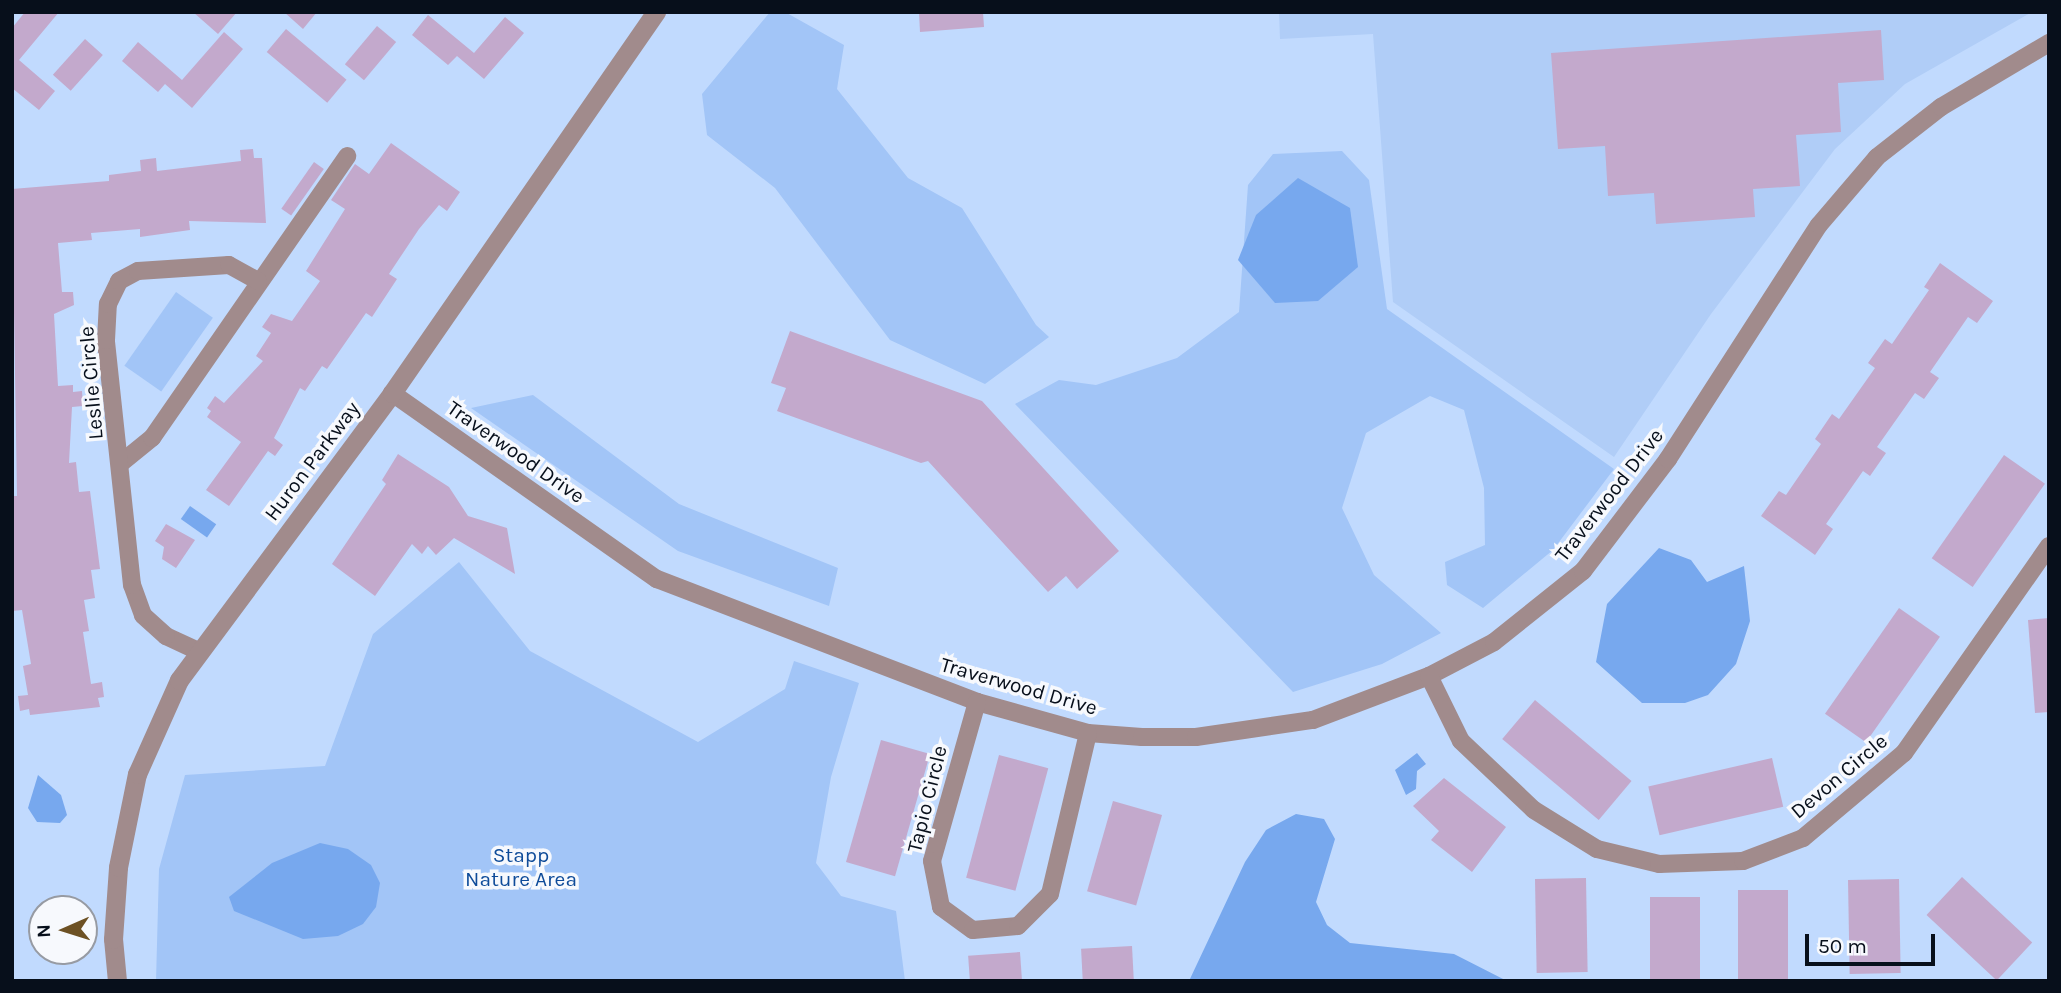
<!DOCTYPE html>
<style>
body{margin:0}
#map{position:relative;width:2061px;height:993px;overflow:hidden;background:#c1dafe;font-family:Karla,sans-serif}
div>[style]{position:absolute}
.built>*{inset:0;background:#b0cdf7}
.green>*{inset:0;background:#a2c5f7;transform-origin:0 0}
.water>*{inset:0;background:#77a8ee;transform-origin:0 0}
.building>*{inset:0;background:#c3a9cc;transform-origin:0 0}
.minor>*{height:18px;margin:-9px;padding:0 9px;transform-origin:9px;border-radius:9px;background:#a18b8c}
.tertiary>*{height:19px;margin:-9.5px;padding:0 9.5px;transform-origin:9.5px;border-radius:9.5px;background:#a18b8c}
span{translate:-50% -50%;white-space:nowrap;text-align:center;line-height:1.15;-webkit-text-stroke:7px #f7f9fd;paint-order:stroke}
.street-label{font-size:21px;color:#070f1b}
.park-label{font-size:21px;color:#0e4b99}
.frame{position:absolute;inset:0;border:14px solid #070f1b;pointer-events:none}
.north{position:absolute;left:28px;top:895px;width:70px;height:70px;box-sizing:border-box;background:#f7f9fd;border:2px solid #979ba3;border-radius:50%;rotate:267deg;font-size:19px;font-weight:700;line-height:28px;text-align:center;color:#070f1b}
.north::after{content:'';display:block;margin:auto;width:24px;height:32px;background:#6d5124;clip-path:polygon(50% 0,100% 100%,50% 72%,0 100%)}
.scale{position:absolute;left:1805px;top:934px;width:130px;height:32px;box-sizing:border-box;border:4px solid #070f1b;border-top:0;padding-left:9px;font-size:21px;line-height:24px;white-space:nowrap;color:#070f1b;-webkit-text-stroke:5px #f7f9fd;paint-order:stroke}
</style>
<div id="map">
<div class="built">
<i style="clip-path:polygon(1279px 12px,2032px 12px,1905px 84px,1835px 149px,1711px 314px,1614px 457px,1393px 302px,1373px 34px,1280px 39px)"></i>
</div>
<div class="green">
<i style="clip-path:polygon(770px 12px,785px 12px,844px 45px,837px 89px,908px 178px,962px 208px,1036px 325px,1049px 337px,985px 384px,890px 340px,775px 188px,707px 135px,702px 94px)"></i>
<i style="clip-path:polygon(1342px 151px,1369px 180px,1387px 309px,1614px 469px,1553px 550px,1483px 608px,1447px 585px,1445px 562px,1485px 545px,1484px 488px,1464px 410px,1430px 396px,1366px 433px,1342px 508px,1374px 575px,1441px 633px,1382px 664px,1293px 692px,1015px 404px,1059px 380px,1096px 385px,1177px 358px,1239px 312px,1248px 185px,1273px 154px)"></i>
<i style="left:176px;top:292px;width:45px;height:90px;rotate:35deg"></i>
<i style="clip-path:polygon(533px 395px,679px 504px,838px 568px,829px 606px,678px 551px,471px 408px)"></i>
<i style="clip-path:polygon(459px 562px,530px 651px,698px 742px,785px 689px,794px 661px,859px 683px,831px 777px,816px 863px,841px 896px,896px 911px,905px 981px,156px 981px,159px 869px,185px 775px,325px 766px,373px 634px)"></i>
</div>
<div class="water">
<i style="clip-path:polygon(1298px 178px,1350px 208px,1358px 267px,1318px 301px,1275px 303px,1238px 260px,1256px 215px)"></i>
<i style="left:190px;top:506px;width:32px;height:16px;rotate:35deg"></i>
<i style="clip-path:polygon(1659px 548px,1691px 560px,1707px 582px,1744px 566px,1750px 621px,1736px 664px,1708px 695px,1685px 703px,1642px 703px,1596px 662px,1607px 604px)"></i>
<i style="clip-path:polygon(1417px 753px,1426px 764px,1417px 771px,1416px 789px,1406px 795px,1395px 770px)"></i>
<i style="clip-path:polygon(38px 775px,61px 795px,67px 815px,60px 823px,37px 822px,28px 808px)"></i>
<i style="clip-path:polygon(1296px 814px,1324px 819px,1335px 839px,1316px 902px,1327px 925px,1350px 943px,1454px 954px,1507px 981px,1189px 981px,1245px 862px,1266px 830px)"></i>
<i style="clip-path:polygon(320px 843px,348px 849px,371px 865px,380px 883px,376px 907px,363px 924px,338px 936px,303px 939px,234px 911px,229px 897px,272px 863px)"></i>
</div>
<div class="building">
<i style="clip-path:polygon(25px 12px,59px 12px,19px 60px,55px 91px,39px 110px,12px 88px,12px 28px)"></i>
<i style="clip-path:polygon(193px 12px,237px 12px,218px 34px)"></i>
<i style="clip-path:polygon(284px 12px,317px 12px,303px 29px)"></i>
<i style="clip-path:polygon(919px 12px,983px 12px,984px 27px,920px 32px)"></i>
<i style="clip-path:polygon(428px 15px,474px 53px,505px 17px,524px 33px,484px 79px,457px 56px,448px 65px,412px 35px)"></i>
<i style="left:377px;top:26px;width:25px;height:50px;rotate:40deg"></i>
<i style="left:286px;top:29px;width:79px;height:30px;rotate:40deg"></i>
<i style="clip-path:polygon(1881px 30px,1884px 80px,1838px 83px,1841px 132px,1796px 135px,1800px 186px,1753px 189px,1755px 217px,1656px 224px,1654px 193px,1608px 196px,1605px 146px,1558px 149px,1551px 53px)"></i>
<i style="clip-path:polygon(224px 32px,243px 49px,192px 108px,165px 84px,158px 92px,122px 61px,138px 42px,182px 80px)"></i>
<i style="left:85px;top:39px;width:24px;height:48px;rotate:42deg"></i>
<i style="clip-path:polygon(391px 143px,460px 192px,447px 211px,439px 205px,419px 229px,389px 274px,397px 279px,372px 317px,366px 313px,327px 369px,322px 366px,305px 391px,300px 388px,274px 438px,283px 445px,275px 456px,268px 451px,229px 506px,206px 490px,241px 442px,207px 417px,211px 411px,207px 408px,215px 396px,224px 403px,263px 361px,256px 356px,271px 333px,262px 327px,271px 314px,292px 321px,320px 281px,306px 271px,345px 209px,331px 200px,355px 164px,369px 174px)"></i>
<i style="clip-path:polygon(253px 149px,254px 158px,262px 158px,266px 223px,189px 221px,190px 230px,140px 237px,140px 229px,91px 233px,92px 240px,58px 243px,62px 292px,73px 292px,74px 305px,54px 314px,58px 386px,73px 385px,73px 392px,82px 391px,83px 406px,72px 407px,69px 463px,76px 462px,79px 492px,90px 491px,100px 569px,91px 570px,95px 598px,84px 600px,89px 631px,83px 632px,91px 684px,102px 682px,104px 697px,98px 698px,100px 707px,30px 715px,29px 709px,20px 711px,18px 696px,28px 695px,23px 666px,31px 664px,22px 610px,12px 611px,12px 496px,17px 496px,12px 189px,109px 181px,109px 175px,141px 171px,140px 160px,156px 158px,157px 171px,241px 161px,240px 150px)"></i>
<i style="left:314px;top:162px;width:12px;height:57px;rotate:35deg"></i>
<i style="clip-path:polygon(1940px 263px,1993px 301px,1977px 323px,1968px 317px,1930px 372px,1939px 378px,1924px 399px,1915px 393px,1877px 447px,1886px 453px,1870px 476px,1863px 471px,1826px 524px,1833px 529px,1815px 555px,1761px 516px,1779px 491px,1786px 495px,1821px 444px,1815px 439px,1832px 414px,1839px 419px,1875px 368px,1868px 363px,1885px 339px,1892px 344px,1929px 290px,1924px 287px)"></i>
<i style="clip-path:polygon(790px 331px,982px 401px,1119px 551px,1077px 589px,1066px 576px,1048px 592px,928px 461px,921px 463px,777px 411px,786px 388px,771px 383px)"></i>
<i style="clip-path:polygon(398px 454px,449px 487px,468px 516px,507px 528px,515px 574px,454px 538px,436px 555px,428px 546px,422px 554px,412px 544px,375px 596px,332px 564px,386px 484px,382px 480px)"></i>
<i style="left:2004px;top:455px;width:50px;height:126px;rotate:35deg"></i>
<i style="clip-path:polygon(166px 524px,195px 540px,176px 568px,162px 559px,164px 547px,155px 541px)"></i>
<i style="left:1899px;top:608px;width:50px;height:129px;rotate:35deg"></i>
<i style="clip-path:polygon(2049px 618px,2049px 712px,2035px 713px,2028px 620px)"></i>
<i style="left:1535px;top:700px;width:126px;height:51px;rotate:40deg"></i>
<i style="left:881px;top:740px;width:51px;height:127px;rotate:16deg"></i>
<i style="left:999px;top:755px;width:51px;height:127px;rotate:15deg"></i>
<i style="left:1772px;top:758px;width:50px;height:127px;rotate:77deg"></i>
<i style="clip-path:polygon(1444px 778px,1506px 827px,1472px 872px,1431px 840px,1439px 831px,1413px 806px)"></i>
<i style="left:1113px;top:801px;width:51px;height:94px;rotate:16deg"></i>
<i style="left:1962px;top:877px;width:96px;height:52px;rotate:43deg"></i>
<i style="left:1586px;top:878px;width:94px;height:51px;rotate:89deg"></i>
<i style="left:1899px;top:879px;width:94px;height:51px;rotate:89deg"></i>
<i style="left:1738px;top:890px;width:50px;height:91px"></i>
<i style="left:1650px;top:897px;width:50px;height:84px"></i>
<i style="left:1132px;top:946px;width:35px;height:51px;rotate:87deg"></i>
<i style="left:1020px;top:952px;width:29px;height:52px;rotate:86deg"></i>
</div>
<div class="minor">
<i style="left:392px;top:393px;width:324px;rotate:35.1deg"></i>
<i style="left:657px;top:579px;width:343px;rotate:21deg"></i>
<i style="left:977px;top:702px;width:115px;rotate:15.6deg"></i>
<i style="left:1088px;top:733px;width:54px;rotate:4.2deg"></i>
<i style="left:1142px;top:737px;width:54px"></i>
<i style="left:1196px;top:737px;width:118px;rotate:-8.3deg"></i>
<i style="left:1313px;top:720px;width:124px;rotate:-20.8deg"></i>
<i style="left:1429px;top:676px;width:73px;rotate:-27.6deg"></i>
<i style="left:1494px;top:642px;width:114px;rotate:-38.6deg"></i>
<i style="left:1583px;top:571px;width:141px;rotate:-52.8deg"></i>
<i style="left:1668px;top:459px;width:278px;rotate:-57.2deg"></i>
<i style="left:1819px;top:225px;width:89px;rotate:-49.5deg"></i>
<i style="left:1877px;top:157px;width:81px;rotate:-38deg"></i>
<i style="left:1941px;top:107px;width:126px;rotate:-30.7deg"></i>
<i style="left:121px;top:463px;width:40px;rotate:-39deg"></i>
<i style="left:152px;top:438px;width:343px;rotate:-55.3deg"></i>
<i style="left:196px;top:650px;width:33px;rotate:-155deg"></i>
<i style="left:166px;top:636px;width:31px;rotate:-138deg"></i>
<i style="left:143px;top:615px;width:32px;rotate:-110deg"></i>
<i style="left:132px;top:585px;width:246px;rotate:-96.1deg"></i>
<i style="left:106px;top:340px;width:36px;rotate:-87deg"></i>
<i style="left:108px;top:304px;width:25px;rotate:-64deg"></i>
<i style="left:119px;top:281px;width:21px;rotate:-28deg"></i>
<i style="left:138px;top:271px;width:91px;rotate:-3.8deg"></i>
<i style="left:229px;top:265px;width:33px;rotate:29deg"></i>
<i style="left:1429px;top:676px;width:72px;rotate:63.8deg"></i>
<i style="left:1461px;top:741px;width:100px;rotate:43.4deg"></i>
<i style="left:1534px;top:810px;width:74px;rotate:31.8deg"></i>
<i style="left:1597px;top:849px;width:64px;rotate:13.6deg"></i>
<i style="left:1659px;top:864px;width:84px;rotate:-2deg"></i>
<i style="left:1743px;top:861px;width:64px;rotate:-21deg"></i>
<i style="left:1803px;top:838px;width:132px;rotate:-40.1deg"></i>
<i style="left:1904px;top:753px;width:253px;rotate:-55deg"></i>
<i style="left:977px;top:702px;width:165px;rotate:105.8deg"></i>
<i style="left:932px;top:861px;width:47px;rotate:78.9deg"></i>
<i style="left:941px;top:907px;width:39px;rotate:36deg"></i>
<i style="left:973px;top:930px;width:45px;rotate:-5.1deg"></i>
<i style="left:1018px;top:926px;width:45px;rotate:-45deg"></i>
<i style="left:1050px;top:894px;width:165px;rotate:-76.7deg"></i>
</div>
<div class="tertiary">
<i style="left:117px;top:981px;width:42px;rotate:-95.4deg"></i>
<i style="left:113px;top:939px;width:72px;rotate:-86deg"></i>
<i style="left:118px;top:867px;width:95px;rotate:-78.5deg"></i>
<i style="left:137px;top:774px;width:103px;rotate:-65.9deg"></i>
<i style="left:179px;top:680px;width:357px;rotate:-53.4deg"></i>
<i style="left:392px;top:393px;width:464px;rotate:-55.3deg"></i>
</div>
<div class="street-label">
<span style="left:91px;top:383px;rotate:-95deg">Leslie Circle</span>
<span style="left:516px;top:452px;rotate:35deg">Traverwood Drive</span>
<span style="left:312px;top:461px;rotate:-53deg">Huron Parkway</span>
<span style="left:1609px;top:495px;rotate:-52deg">Traverwood Drive</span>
<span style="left:1019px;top:686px;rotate:16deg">Traverwood Drive</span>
<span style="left:1839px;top:776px;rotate:-40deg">Devon Circle</span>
<span style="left:927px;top:799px;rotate:-76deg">Tapio Circle</span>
</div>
<div class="park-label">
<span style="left:521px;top:867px">Stapp<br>Nature Area</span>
</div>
<div class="frame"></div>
<div class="north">N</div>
<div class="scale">50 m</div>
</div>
